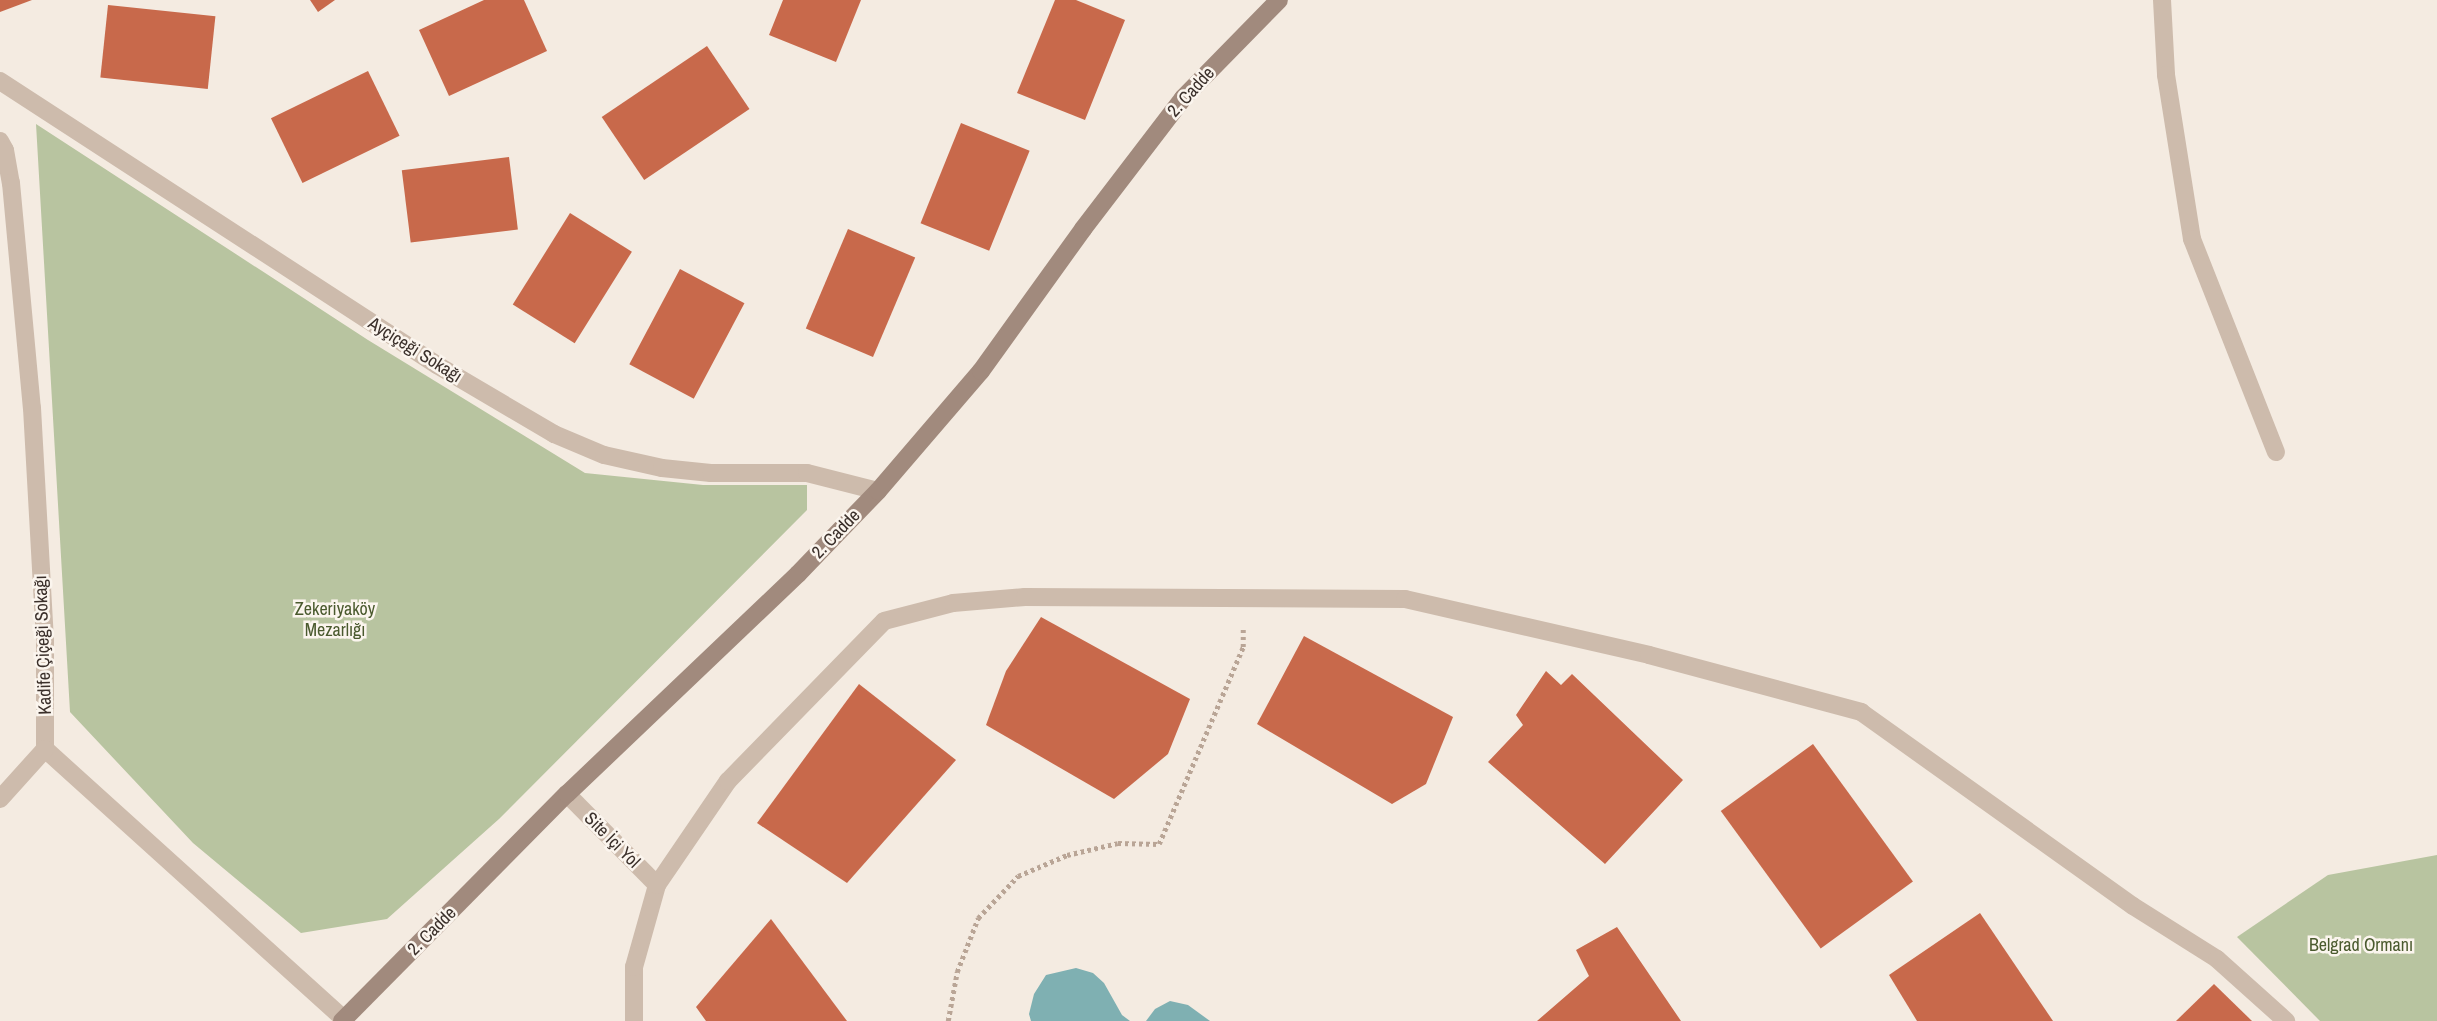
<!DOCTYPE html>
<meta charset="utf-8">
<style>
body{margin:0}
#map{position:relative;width:2437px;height:1021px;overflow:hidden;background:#f4ebe1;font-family:"Archivo Narrow",sans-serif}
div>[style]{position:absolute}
.green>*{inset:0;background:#b8c4a0}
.water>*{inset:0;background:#7fb0b2}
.building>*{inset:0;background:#c8694b;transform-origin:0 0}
.path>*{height:4.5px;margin-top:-2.25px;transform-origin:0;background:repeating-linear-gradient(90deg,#b9a596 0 3.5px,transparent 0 7px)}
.lane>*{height:18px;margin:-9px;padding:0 9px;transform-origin:9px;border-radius:9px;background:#cdbbac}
.street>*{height:18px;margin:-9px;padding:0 9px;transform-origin:9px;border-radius:9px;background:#cdbbac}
.secondary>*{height:18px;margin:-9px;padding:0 9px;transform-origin:9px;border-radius:9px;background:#a18a7d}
span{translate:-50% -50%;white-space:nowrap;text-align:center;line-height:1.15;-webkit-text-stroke:5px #fbf5ee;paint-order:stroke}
.street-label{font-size:18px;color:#3b302b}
.park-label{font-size:18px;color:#4a5a2e}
</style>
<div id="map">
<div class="green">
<i style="clip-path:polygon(36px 124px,368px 340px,585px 473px,703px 485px,807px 485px,807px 510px,499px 819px,387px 919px,301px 933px,193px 843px,70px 712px)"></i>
<i style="clip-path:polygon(2437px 855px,2437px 1021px,2320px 1021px,2237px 937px,2328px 875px)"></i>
</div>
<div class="water">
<i style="clip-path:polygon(1076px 968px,1093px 973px,1104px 983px,1122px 1015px,1130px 1021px,1031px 1021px,1029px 1014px,1034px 994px,1046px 975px)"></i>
<i style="clip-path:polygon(1170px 1001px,1188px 1005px,1210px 1021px,1146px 1021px,1155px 1009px)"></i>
</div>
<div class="building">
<i style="clip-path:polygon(0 0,32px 0,0 12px)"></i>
<i style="clip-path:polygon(310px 0,335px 0,318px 12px)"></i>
<i style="clip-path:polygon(484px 0,524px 0,547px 51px,449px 96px,419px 30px)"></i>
<i style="clip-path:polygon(783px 0,861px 0,836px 62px,769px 35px)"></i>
<i style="clip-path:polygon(1055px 0,1076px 0,1125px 20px,1085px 120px,1017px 93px)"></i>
<i style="left:108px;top:5px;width:108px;height:73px;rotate:6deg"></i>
<i style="left:707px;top:46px;width:76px;height:127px;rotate:56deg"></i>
<i style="left:368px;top:71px;width:72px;height:108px;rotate:64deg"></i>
<i style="left:961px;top:123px;width:74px;height:108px;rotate:22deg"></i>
<i style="left:509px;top:157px;width:73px;height:108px;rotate:83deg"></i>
<i style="left:570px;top:213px;width:73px;height:108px;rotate:32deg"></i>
<i style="left:848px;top:229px;width:73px;height:108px;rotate:23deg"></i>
<i style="left:680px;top:269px;width:73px;height:108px;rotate:28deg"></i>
<i style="clip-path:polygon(1041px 617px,1190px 699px,1168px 754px,1114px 799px,986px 725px,1006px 671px)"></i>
<i style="clip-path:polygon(1304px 636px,1453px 717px,1426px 784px,1392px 804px,1257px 724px)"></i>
<i style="clip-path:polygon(1546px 671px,1561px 685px,1572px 674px,1683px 780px,1605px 864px,1488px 762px,1523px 725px,1516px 715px)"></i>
<i style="clip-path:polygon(859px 684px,956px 760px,847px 883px,757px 823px)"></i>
<i style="left:1813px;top:744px;width:170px;height:114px;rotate:54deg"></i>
<i style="clip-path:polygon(1980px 913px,2053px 1021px,1917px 1021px,1889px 975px)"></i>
<i style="clip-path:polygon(771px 919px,847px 1021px,706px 1021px,696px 1007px)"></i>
<i style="clip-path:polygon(1617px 927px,1681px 1021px,1537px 1021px,1589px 976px,1576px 950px)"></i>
<i style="clip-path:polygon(2214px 984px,2252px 1021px,2176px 1021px)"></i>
</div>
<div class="path">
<i style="left:948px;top:1021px;width:50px;rotate:-79.6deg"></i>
<i style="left:957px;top:972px;width:58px;rotate:-68.7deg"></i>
<i style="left:978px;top:918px;width:58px;rotate:-46.4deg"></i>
<i style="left:1018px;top:876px;width:53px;rotate:-23.2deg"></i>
<i style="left:1067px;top:855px;width:52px;rotate:-13.2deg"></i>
<i style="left:1118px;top:843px;width:41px;rotate:1.4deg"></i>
<i style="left:1159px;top:844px;width:214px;rotate:-66.9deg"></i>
<i style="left:1243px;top:647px;width:19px;rotate:-90deg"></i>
</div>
<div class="lane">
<i style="left:2162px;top:0;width:75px;rotate:86.9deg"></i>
<i style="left:2166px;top:75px;width:166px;rotate:81deg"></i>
<i style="left:2192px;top:239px;width:229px;rotate:68.5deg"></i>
<i style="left:567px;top:794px;width:128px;rotate:45.3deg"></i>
<i style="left:634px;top:1021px;width:54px;rotate:-90deg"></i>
<i style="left:634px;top:967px;width:85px;rotate:-74.3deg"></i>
<i style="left:657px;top:885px;width:126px;rotate:-55.7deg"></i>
<i style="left:728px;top:781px;width:223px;rotate:-45.7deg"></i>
<i style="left:884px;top:621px;width:71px;rotate:-14.6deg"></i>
<i style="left:953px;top:603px;width:72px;rotate:-4.8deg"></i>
<i style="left:1025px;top:597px;width:380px;rotate:0.3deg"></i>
<i style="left:1405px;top:599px;width:250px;rotate:12.9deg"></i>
<i style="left:1649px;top:655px;width:220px;rotate:15deg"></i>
<i style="left:1861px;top:712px;width:334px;rotate:35.5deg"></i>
<i style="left:2133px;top:906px;width:99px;rotate:32.2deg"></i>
<i style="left:2217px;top:959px;width:93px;rotate:41.9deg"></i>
</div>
<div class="street">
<i style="left:0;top:81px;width:521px;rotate:33.02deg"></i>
<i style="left:437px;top:365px;width:136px;rotate:30.5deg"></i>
<i style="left:554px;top:434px;width:54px;rotate:22.8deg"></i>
<i style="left:604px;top:455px;width:59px;rotate:12.6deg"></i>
<i style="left:662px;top:468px;width:49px;rotate:5.8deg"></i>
<i style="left:711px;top:473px;width:96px"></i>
<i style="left:807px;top:473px;width:73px;rotate:14.2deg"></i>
<i style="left:0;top:141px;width:10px;rotate:61deg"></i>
<i style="left:5px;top:150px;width:34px;rotate:80deg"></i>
<i style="left:11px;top:183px;width:226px;rotate:84.7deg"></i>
<i style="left:32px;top:408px;width:229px;rotate:86.8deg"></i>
<i style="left:45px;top:637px;width:112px;rotate:90deg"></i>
<i style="left:45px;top:749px;width:403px;rotate:42.1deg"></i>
<i style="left:0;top:799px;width:67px;rotate:-48deg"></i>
</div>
<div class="secondary">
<i style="left:342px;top:1021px;width:320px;rotate:-45.3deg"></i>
<i style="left:567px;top:794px;width:319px;rotate:-43.6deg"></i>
<i style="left:798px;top:574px;width:115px;rotate:-46.1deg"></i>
<i style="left:878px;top:491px;width:158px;rotate:-49.4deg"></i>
<i style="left:981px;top:371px;width:175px;rotate:-54.3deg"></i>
<i style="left:1083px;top:229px;width:165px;rotate:-52.6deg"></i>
<i style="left:1183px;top:98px;width:137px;rotate:-45.6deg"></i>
</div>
<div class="street-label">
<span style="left:1191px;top:92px;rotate:-48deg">2. Cadde</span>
<span style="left:415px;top:350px;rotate:32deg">Ayçiçeği Sokağı</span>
<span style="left:836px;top:534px;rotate:-46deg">2. Cadde</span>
<span style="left:43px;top:645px;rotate:-92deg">Kadife Çiçeği Sokağı</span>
<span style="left:612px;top:840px;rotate:45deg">Site İçi Yol</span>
<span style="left:432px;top:931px;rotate:-45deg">2. Cadde</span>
</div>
<div class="park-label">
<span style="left:335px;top:620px">Zekeriyaköy<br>Mezarlığı</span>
<span style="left:2361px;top:945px">Belgrad Ormanı</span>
</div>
</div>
